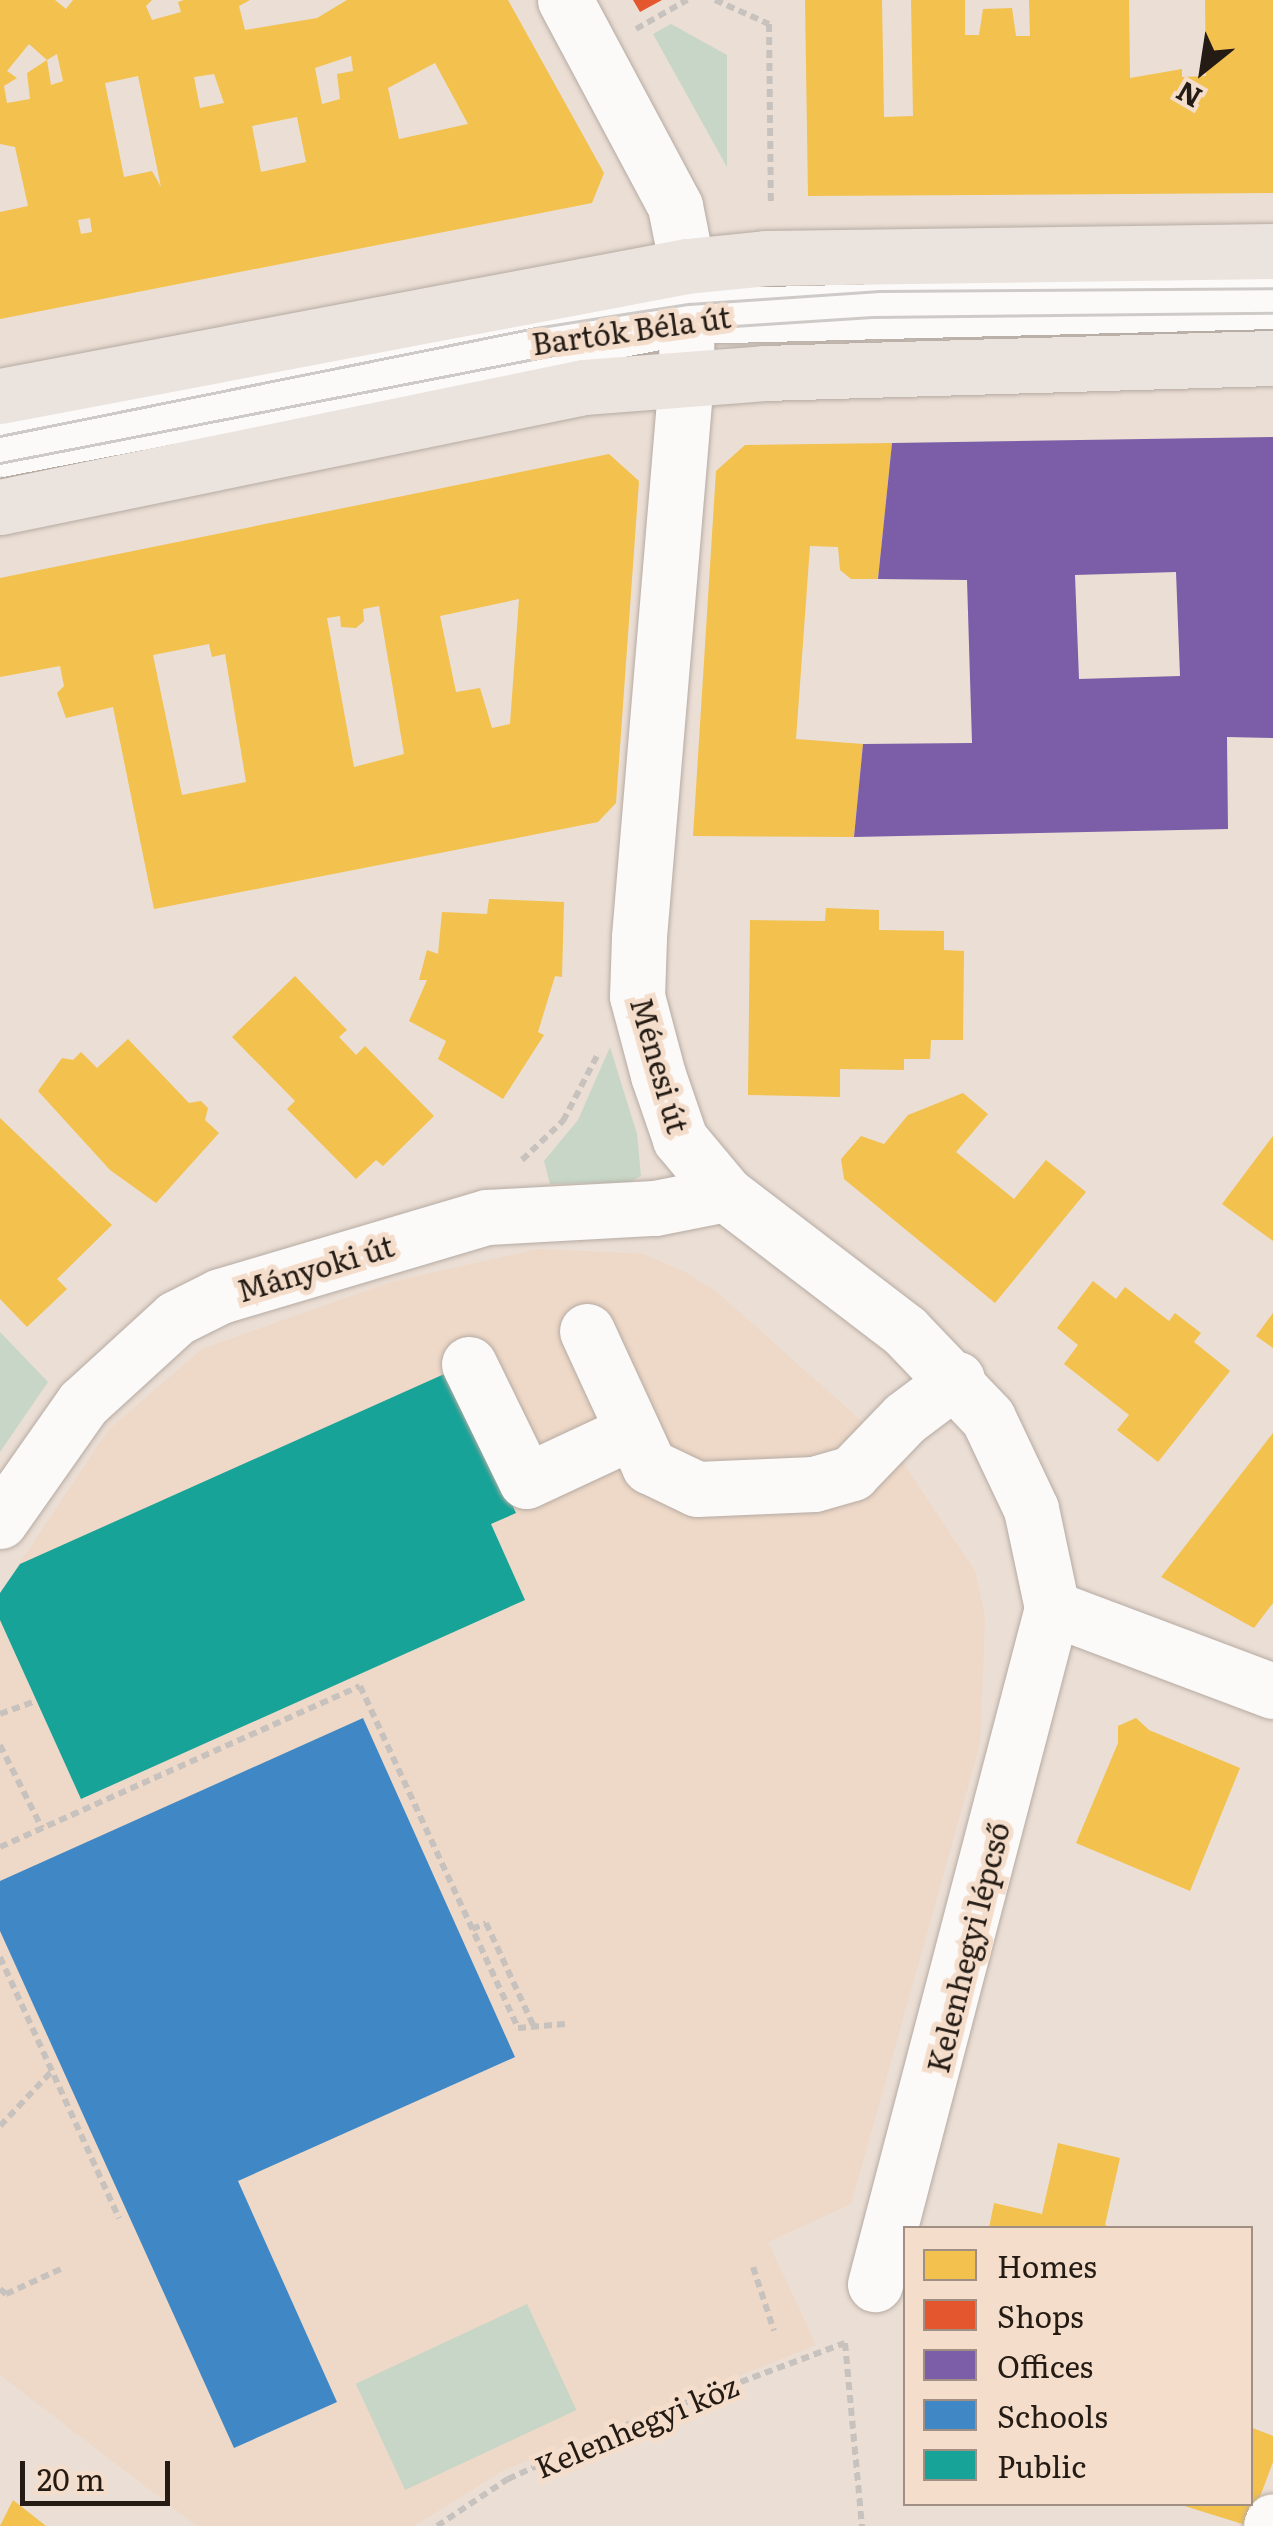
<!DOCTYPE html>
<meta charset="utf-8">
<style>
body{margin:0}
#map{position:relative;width:1273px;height:2526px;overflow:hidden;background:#ebded4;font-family:Literata,serif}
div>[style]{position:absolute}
.built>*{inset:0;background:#eed8c7}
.green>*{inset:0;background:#c7d6c6;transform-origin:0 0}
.homes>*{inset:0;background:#f2c14e}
.shops>*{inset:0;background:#e4572e}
.offices>*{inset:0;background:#7b5ea7}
.schools>*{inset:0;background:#3f88c5}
.public>*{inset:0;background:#17a398}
.path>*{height:6px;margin-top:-3px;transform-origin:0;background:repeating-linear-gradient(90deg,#c7c2be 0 8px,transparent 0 13px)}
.roads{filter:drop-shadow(0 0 2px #b5aba3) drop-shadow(0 0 2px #b5aba3)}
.minor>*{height:55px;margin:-27.5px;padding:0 27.5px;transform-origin:27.5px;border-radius:27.5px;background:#fcfaf9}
.major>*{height:55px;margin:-27.5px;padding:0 27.5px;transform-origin:27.5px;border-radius:27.5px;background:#ebe3dd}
.tram>*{height:2.5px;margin:-1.25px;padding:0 1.25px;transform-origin:1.25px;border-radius:1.25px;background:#cdcac7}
span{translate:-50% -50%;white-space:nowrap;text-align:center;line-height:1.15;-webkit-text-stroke:10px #f4ddcb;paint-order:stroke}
.street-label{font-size:30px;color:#231b14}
.legend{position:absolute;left:903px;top:2226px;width:350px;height:280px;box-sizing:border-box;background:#f4ddcb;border:2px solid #a08f82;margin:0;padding:12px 18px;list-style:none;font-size:30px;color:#231b14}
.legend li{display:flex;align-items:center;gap:20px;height:50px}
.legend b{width:50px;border:2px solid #a08f82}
.north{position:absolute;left:1153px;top:20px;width:100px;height:100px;-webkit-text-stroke:8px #f4ddcb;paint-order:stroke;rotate:210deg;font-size:28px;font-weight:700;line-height:40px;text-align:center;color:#231b14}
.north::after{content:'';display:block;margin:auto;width:35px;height:45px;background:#231b14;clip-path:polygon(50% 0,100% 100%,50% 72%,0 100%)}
.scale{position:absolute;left:20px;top:2461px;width:150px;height:45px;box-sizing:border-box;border:5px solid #231b14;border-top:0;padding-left:12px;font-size:30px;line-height:35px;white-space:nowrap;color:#231b14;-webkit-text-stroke:8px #f4ddcb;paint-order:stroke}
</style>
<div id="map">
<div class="built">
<i style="clip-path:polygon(538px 1249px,644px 1254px,687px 1273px,718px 1293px,896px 1452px,975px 1571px,985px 1617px,980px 1744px,851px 2204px,768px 2242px,816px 2345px,504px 2470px,414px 2526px,197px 2526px,0 2375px,0 1593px,108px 1430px,202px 1349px,391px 1282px)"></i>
</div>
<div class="green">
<i style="clip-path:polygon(671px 24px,727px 55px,727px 167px,653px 34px)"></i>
<i style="clip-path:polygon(610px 1047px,637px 1134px,641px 1176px,630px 1182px,550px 1184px,544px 1161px,578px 1120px)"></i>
<i style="clip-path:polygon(0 1332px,48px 1382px,0 1452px)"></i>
<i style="left:527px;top:2304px;width:117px;height:189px;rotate:65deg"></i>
</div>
<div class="homes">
<i style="clip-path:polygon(evenodd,0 0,55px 0,66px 9px,73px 0,152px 0,146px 6px,152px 20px,181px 12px,178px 2px,184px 0,250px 0,239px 6px,245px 30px,317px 18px,347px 0,508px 0,604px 173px,592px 203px,0 319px,0 212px,28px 206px,15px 147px,0 144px,0 0,29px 44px,47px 60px,57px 54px,63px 81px,51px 85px,47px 60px,27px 73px,30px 99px,7px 103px,4px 86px,17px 78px,7px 71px,29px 44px,0 0,351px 56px,353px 71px,337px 74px,340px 99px,322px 104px,315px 68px,351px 56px,0 0,435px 63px,468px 124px,399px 139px,388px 88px,435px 63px,0 0,214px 74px,224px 103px,200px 108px,194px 77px,214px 74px,0 0,138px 76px,161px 187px,152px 171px,124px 177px,105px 83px,138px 76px,0 0,297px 117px,306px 162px,261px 172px,252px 126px,297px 117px,0 0,90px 218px,92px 232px,81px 234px,78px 220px,90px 218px)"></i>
<i style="clip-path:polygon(805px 0,882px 0,884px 117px,913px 116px,911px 0,965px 0,965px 35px,979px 35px,983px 9px,1012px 8px,1016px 36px,1030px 36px,1029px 0,1129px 0,1130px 78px,1182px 69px,1182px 77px,1206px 76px,1205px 0,1273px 0,1273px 193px,808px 196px)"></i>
<i style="clip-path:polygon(892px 443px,878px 579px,851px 579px,840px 570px,838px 547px,810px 546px,796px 739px,863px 744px,854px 837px,693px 836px,716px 471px,745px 445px)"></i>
<i style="clip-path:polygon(evenodd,609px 454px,639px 481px,616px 803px,598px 822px,154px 909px,113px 707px,66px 718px,57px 693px,64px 686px,60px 666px,0 677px,0 578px,609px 454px,519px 599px,510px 724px,492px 728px,480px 688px,456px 692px,440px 616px,519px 599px,609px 454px,379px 606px,404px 754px,354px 767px,327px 618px,340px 616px,341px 627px,356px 628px,364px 621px,363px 609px,379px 606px,609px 454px,209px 644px,212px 657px,225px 654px,246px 782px,182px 795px,153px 655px,209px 644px)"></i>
<i style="clip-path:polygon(489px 899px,564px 902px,562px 977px,555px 976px,538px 1032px,544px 1035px,503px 1099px,438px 1059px,446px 1041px,409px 1021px,427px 980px,419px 980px,427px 950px,438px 954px,442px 912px,487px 914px)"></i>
<i style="clip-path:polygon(826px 908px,879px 910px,879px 930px,944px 931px,944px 950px,964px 951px,963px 1040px,931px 1040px,930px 1059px,904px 1059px,904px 1070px,840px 1069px,840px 1097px,748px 1095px,750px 920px,825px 921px)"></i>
<i style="clip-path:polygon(295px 976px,347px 1030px,339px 1037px,356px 1055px,365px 1046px,434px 1116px,383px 1166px,376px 1160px,356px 1179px,287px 1109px,295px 1101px,232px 1037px)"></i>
<i style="clip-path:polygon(128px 1039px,189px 1103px,201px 1101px,208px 1108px,205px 1120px,219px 1133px,156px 1203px,110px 1170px,38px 1091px,62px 1058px,73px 1060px,81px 1052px,97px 1068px)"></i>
<i style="clip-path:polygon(963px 1093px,988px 1114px,956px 1152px,1014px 1199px,1046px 1160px,1086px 1192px,995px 1303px,844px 1179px,841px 1159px,861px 1136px,884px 1144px,908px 1115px)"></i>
<i style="clip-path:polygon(0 1118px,112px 1225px,57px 1279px,67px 1289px,27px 1327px,0 1299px)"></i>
<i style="clip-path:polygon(1273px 1136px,1273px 1241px,1222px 1204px)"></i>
<i style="clip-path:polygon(1093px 1281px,1116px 1299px,1125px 1287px,1169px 1321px,1175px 1313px,1201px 1333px,1194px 1342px,1230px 1371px,1158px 1462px,1117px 1430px,1129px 1415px,1064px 1364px,1078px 1345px,1057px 1328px)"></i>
<i style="clip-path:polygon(1273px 1313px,1273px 1348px,1256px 1336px)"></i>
<i style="clip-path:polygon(1273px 1433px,1273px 1603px,1254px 1628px,1161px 1577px)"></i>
<i style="clip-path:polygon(1136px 1718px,1149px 1730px,1240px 1768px,1190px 1891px,1076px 1843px,1118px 1743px,1118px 1726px)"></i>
<i style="clip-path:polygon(1058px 2143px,1120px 2158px,1105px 2225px,1112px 2228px,989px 2228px,994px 2203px,1042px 2214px)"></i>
<i style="clip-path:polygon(1250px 2427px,1273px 2436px,1273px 2462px,1249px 2526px,1178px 2504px,1250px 2504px)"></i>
<i style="clip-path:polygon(13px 2500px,46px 2526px,0 2526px)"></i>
</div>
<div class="shops">
<i style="clip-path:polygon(633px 0,662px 0,640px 12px)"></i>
</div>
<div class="offices">
<i style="clip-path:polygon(evenodd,1273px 437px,1273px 738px,1227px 737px,1228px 829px,854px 837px,863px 744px,972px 743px,967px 580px,878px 579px,892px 443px,1273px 437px,1176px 572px,1180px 676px,1079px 679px,1075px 575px,1176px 572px)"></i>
</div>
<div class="schools">
<i style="clip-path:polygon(363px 1718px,515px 2057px,238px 2181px,337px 2402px,234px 2448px,0 1931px,0 1881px)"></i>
</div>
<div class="public">
<i style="clip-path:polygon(451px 1371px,516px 1513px,491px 1524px,525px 1600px,81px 1799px,0 1620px,0 1593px,20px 1564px)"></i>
</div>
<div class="path">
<i style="left:715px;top:0;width:59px;rotate:24deg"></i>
<i style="left:769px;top:24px;width:181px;rotate:89.4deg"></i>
<i style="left:636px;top:29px;width:59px;rotate:-29.6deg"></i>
<i style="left:522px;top:1160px;width:57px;rotate:-43.6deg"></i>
<i style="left:563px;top:1121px;width:76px;rotate:-62.4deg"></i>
<i style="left:0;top:1714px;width:38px;rotate:-20deg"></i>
<i style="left:0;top:1745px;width:93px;rotate:63.2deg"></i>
<i style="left:0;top:1847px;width:394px;rotate:-24.1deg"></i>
<i style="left:360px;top:1686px;width:377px;rotate:65.2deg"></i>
<i style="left:518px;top:2028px;width:47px;rotate:-4.9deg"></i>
<i style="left:472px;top:1929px;width:15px;rotate:-23deg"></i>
<i style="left:486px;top:1923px;width:115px;rotate:65.2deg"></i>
<i style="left:0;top:1957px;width:287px;rotate:65.5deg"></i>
<i style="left:0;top:2126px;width:76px;rotate:-46.6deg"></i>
<i style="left:753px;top:2267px;width:67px;rotate:71.8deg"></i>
<i style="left:0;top:2289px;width:8px;rotate:40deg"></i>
<i style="left:6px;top:2294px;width:63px;rotate:-24.5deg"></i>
<i style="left:845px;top:2343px;width:184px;rotate:84.7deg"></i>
<i style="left:437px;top:2526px;width:85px;rotate:-33.5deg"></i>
<i style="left:508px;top:2479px;width:135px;rotate:-24.5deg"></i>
<i style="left:631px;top:2423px;width:228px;rotate:-20.5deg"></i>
</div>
<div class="roads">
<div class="minor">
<i style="left:565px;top:0;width:234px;rotate:61.9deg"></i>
<i style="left:675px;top:206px;width:61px;rotate:78.7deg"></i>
<i style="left:687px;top:266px;width:112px;rotate:90.5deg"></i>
<i style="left:686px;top:378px;width:561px;rotate:94.81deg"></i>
<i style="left:639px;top:937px;width:59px;rotate:91.9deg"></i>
<i style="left:637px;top:996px;width:82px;rotate:75.1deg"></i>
<i style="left:658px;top:1075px;width:68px;rotate:71deg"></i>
<i style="left:680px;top:1139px;width:72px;rotate:50.1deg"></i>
<i style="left:726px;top:1194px;width:225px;rotate:37.4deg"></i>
<i style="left:905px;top:1331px;width:120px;rotate:46.3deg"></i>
<i style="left:988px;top:1418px;width:101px;rotate:64.7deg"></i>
<i style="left:1031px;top:1509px;width:101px;rotate:78deg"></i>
<i style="left:1052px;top:1608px;width:699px;rotate:104.67deg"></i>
<i style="left:0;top:449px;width:702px;rotate:-10.93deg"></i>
<i style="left:689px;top:316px;width:584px;rotate:-1.47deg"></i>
<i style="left:587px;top:1331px;width:149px;rotate:65.3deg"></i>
<i style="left:649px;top:1466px;width:53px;rotate:25.6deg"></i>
<i style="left:697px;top:1489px;width:117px;rotate:-2.4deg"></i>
<i style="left:814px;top:1484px;width:40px;rotate:-16deg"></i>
<i style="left:852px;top:1473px;width:76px;rotate:-46.1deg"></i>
<i style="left:905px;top:1418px;width:65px;rotate:-36.9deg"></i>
<i style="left:469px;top:1364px;width:130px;rotate:64deg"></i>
<i style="left:526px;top:1481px;width:116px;rotate:-25deg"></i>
<i style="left:0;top:1521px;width:144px;rotate:-54.9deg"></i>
<i style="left:83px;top:1403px;width:126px;rotate:-42.4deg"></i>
<i style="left:176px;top:1318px;width:49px;rotate:-26.6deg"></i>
<i style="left:220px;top:1296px;width:278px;rotate:-16.5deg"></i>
<i style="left:487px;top:1217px;width:168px;rotate:-3.1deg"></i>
<i style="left:655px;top:1208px;width:72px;rotate:-11.2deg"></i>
<i style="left:1052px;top:1608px;width:236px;rotate:20.6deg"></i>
<i style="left:1271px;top:2526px;width:5px;rotate:-68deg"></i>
</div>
<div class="major">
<i style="left:0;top:396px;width:699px;rotate:-10.72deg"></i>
<i style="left:687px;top:266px;width:79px;rotate:-5.8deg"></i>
<i style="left:766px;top:258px;width:507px;rotate:-0.79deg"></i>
<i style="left:0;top:507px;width:596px;rotate:-11.61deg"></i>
<i style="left:584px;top:387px;width:181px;rotate:-4.4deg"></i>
<i style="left:764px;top:373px;width:509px;rotate:-1.69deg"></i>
</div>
</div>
<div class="tram">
<i style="left:0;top:436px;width:546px;rotate:-11.41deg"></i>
<i style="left:535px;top:328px;width:156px;rotate:-8.9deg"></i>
<i style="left:689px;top:304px;width:191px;rotate:-3.9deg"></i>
<i style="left:880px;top:291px;width:393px;rotate:-0.4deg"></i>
<i style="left:0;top:463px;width:701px;rotate:-11.02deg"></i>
<i style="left:688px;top:329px;width:184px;rotate:-3.7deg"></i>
<i style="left:872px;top:317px;width:401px;rotate:-0.6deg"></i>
</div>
<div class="street-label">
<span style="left:631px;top:329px;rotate:-8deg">Bartók Béla út</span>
<span style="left:661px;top:1065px;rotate:74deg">Ménesi út</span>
<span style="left:315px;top:1267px;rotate:-17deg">Mányoki út</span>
<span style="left:967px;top:1947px;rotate:-76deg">Kelenhegyi lépcső</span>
<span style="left:636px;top:2425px;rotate:-23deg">Kelenhegyi köz</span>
</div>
<ul class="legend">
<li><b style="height:28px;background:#f2c14e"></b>Homes</li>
<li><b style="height:28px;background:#e4572e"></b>Shops</li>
<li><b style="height:28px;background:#7b5ea7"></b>Offices</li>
<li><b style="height:28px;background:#3f88c5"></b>Schools</li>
<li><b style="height:28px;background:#17a398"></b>Public</li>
</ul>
<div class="north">N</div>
<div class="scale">20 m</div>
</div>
